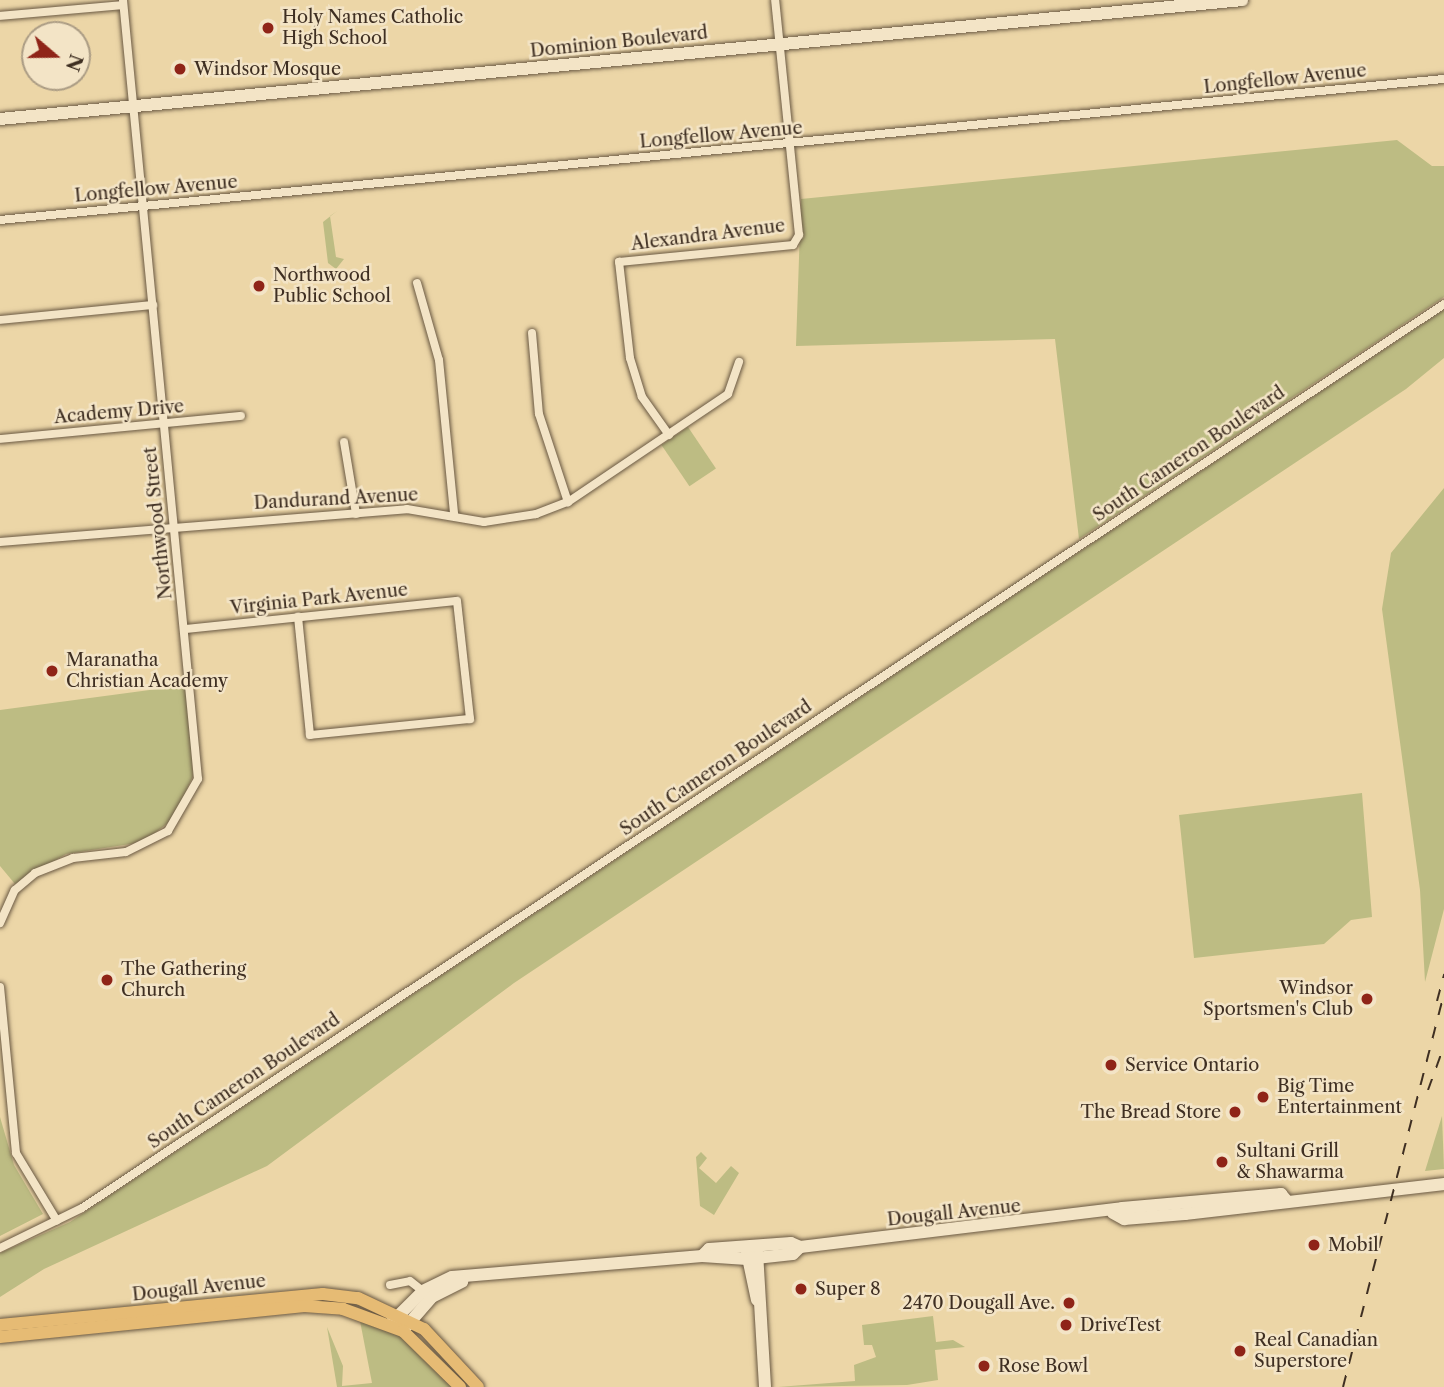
<!DOCTYPE html>
<style>
body{margin:0}
#map{position:relative;width:1444px;height:1387px;overflow:hidden;background:#ecd6a7;font-family:"Libre Caslon Text",serif}
div>[style]{position:absolute}
.green>*{inset:0;background:#bdbc83;transform-origin:0 0}
.roads{filter:drop-shadow(0 0 2px #6a5943) drop-shadow(0 0 2px #6a5943)}
.street>*{height:8px;margin:-4px;padding:0 4px;transform-origin:4px;border-radius:4px;background:#f3e4c6}
.secondary>*{height:12px;margin:-6px;padding:0 6px;transform-origin:6px;border-radius:6px;background:#f3e4c6}
.primary>*{height:12px;margin:-6px;padding:0 6px;transform-origin:6px;border-radius:6px;background:#e6bb74}
.rail>*{height:2px;margin-top:-1px;transform-origin:0;background:repeating-linear-gradient(90deg,#3f2f22 0 12px,transparent 0 24px)}
.dots>*{width:19px;height:19px;translate:-50% -50%;box-sizing:border-box;border:4px solid #f3e4c6;border-radius:50%}
span{translate:-50% -50%;white-space:nowrap;text-align:center;line-height:1.15;-webkit-text-stroke:5px #f3e4c6;paint-order:stroke}
.poi-label{font-size:18px;color:#3f2f22}
.left{translate:0 -50%;text-align:left}
.right{translate:-100% -50%;text-align:right}
.street-label{font-size:18px;color:#3f2f22}
.north{position:absolute;left:21px;top:21px;width:70px;height:70px;box-sizing:border-box;background:#f3e4c6;border:2px solid #ab9c84;border-radius:50%;rotate:110deg;font-size:19px;font-weight:700;line-height:28px;text-align:center;color:#3f2f22}
.north::after{content:'';display:block;margin:auto;width:24px;height:32px;background:#8f2418;clip-path:polygon(50% 0,100% 100%,50% 72%,0 100%)}
</style>
<div id="map">
<div class="green">
<i style="clip-path:polygon(1397px 140px,1432px 166px,1444px 166px,1444px 297px,1079px 539px,1055px 339px,796px 346px,801px 199px)"></i>
<i style="clip-path:polygon(337px 211px,330px 216px,336px 257px,344px 259px,336px 269px,328px 263px,323px 222px)"></i>
<i style="clip-path:polygon(1444px 310px,1444px 358px,1406px 389px,514px 983px,267px 1166px,44px 1269px,0 1297px,0 1253px,70px 1222px)"></i>
<i style="left:688px;top:427px;width:50px;height:32px;rotate:56deg"></i>
<i style="clip-path:polygon(1444px 488px,1444px 909px,1425px 982px,1420px 890px,1382px 609px,1391px 553px)"></i>
<i style="clip-path:polygon(187px 685px,193px 776px,173px 819px,143px 842px,66px 854px,15px 884px,0 866px,0 710px)"></i>
<i style="clip-path:polygon(1362px 793px,1372px 917px,1351px 920px,1324px 944px,1194px 958px,1179px 815px)"></i>
<i style="clip-path:polygon(1442px 1116px,1444px 1169px,1425px 1171px)"></i>
<i style="clip-path:polygon(0 1117px,14px 1165px,43px 1214px,0 1236px)"></i>
<i style="clip-path:polygon(701px 1152px,707px 1158px,699px 1168px,716px 1183px,731px 1166px,739px 1173px,714px 1215px,700px 1206px,696px 1157px)"></i>
<i style="clip-path:polygon(933px 1316px,936px 1342px,953px 1340px,965px 1347px,935px 1350px,938px 1380px,907px 1385px,778px 1387px,855px 1381px,854px 1365px,876px 1357px,872px 1345px,864px 1345px,862px 1325px)"></i>
<i style="clip-path:polygon(360px 1321px,401px 1336px,455px 1387px,337px 1387px,327px 1327px,343px 1366px,342px 1386px,372px 1383px)"></i>
</div>
<div class="roads">
<div class="street">
<i style="left:0;top:16px;width:123px;rotate:-5.1deg"></i>
<i style="left:0;top:220px;width:1451px;rotate:-5.58deg"></i>
<i style="left:417px;top:283px;width:80px;rotate:74.1deg"></i>
<i style="left:439px;top:360px;width:155px;rotate:84.4deg"></i>
<i style="left:0;top:320px;width:154px;rotate:-5.6deg"></i>
<i style="left:532px;top:333px;width:81px;rotate:85.1deg"></i>
<i style="left:539px;top:414px;width:93px;rotate:71.8deg"></i>
<i style="left:669px;top:435px;width:47px;rotate:-125.4deg"></i>
<i style="left:642px;top:397px;width:41px;rotate:-107.1deg"></i>
<i style="left:630px;top:358px;width:97px;rotate:-96.5deg"></i>
<i style="left:619px;top:262px;width:175px;rotate:-5.6deg"></i>
<i style="left:793px;top:245px;width:12px;rotate:-59deg"></i>
<i style="left:799px;top:235px;width:236px;rotate:-95.8deg"></i>
<i style="left:0;top:439px;width:242px;rotate:-5.5deg"></i>
<i style="left:344px;top:442px;width:73px;rotate:80.5deg"></i>
<i style="left:0;top:542px;width:408px;rotate:-4.6deg"></i>
<i style="left:407px;top:509px;width:78px;rotate:9.6deg"></i>
<i style="left:484px;top:522px;width:53px;rotate:-8.7deg"></i>
<i style="left:536px;top:514px;width:34px;rotate:-21deg"></i>
<i style="left:568px;top:502px;width:193px;rotate:-34deg"></i>
<i style="left:728px;top:394px;width:34px;rotate:-71deg"></i>
<i style="left:185px;top:629px;width:273px;rotate:-5.9deg"></i>
<i style="left:457px;top:601px;width:119px;rotate:83.7deg"></i>
<i style="left:470px;top:719px;width:161px;rotate:174.3deg"></i>
<i style="left:310px;top:735px;width:119px;rotate:-95.8deg"></i>
<i style="left:0;top:923px;width:36px;rotate:-66deg"></i>
<i style="left:15px;top:890px;width:26px;rotate:-40deg"></i>
<i style="left:35px;top:873px;width:41px;rotate:-21.5deg"></i>
<i style="left:73px;top:858px;width:53px;rotate:-6.5deg"></i>
<i style="left:126px;top:852px;width:47px;rotate:-26.6deg"></i>
<i style="left:168px;top:831px;width:60px;rotate:-60deg"></i>
<i style="left:198px;top:779px;width:783px;rotate:-95.5deg"></i>
<i style="left:0;top:987px;width:167px;rotate:84.5deg"></i>
<i style="left:16px;top:1153px;width:79px;rotate:58.9deg"></i>
<i style="left:0;top:1248px;width:91px;rotate:-26deg"></i>
<i style="left:82px;top:1208px;width:1635px;rotate:-33.57deg"></i>
<i style="left:390px;top:1285px;width:20px;rotate:-11deg"></i>
<i style="left:410px;top:1281px;width:16px;rotate:38deg"></i>
</div>
<div class="secondary">
<i style="left:0;top:119px;width:1248px;rotate:-5.47deg"></i>
<i style="left:1113px;top:1213px;width:13px;rotate:29deg"></i>
<i style="left:1124px;top:1219px;width:61px;rotate:-4.7deg"></i>
<i style="left:1185px;top:1214px;width:261px;rotate:-6.6deg"></i>
<i style="left:757px;top:1252px;width:135px;rotate:86.6deg"></i>
<i style="left:747px;top:1253px;width:48px;rotate:78deg"></i>
<i style="left:702px;top:1256px;width:10px;rotate:-45deg"></i>
<i style="left:709px;top:1249px;width:82px;rotate:-4.2deg"></i>
<i style="left:791px;top:1243px;width:10px;rotate:24deg"></i>
<i style="left:800px;top:1247px;width:324px;rotate:-6.9deg"></i>
<i style="left:1122px;top:1208px;width:160px;rotate:-5deg"></i>
<i style="left:1281px;top:1194px;width:8px;rotate:50deg"></i>
<i style="left:392px;top:1322px;width:44px;rotate:-45deg"></i>
<i style="left:423px;top:1291px;width:32px;rotate:-26deg"></i>
<i style="left:452px;top:1277px;width:251px;rotate:-4.8deg"></i>
<i style="left:702px;top:1256px;width:45px;rotate:3.8deg"></i>
<i style="left:747px;top:1259px;width:46px;rotate:-6.2deg"></i>
<i style="left:793px;top:1254px;width:10px;rotate:-45deg"></i>
<i style="left:404px;top:1329px;width:43px;rotate:-48.8deg"></i>
<i style="left:432px;top:1297px;width:34px;rotate:-27deg"></i>
</div>
<div class="primary">
<i style="left:0;top:1325px;width:324px;rotate:-5.5deg"></i>
<i style="left:323px;top:1294px;width:35px;rotate:7deg"></i>
<i style="left:358px;top:1298px;width:73px;rotate:25.2deg"></i>
<i style="left:424px;top:1329px;width:79px;rotate:47deg"></i>
<i style="left:0;top:1337px;width:306px;rotate:-5.8deg"></i>
<i style="left:304px;top:1306px;width:39px;rotate:4deg"></i>
<i style="left:343px;top:1309px;width:64px;rotate:20.1deg"></i>
<i style="left:403px;top:1331px;width:80px;rotate:44.5deg"></i>
</div>
</div>
<div class="rail">
<i style="left:1437px;top:1001px;width:28px;rotate:-75deg"></i>
<i style="left:1428px;top:1090px;width:47px;rotate:-70deg"></i>
<i style="left:1343px;top:1387px;width:406px;rotate:-75.6deg"></i>
</div>
<div class="dots">
<i style="left:268px;top:28px;background:#8f2418"></i>
<i style="left:180px;top:69px;background:#8f2418"></i>
<i style="left:259px;top:286px;background:#8f2418"></i>
<i style="left:52px;top:671px;background:#8f2418"></i>
<i style="left:107px;top:980px;background:#8f2418"></i>
<i style="left:1367px;top:999px;background:#8f2418"></i>
<i style="left:1111px;top:1065px;background:#8f2418"></i>
<i style="left:1263px;top:1097px;background:#8f2418"></i>
<i style="left:1235px;top:1112px;background:#8f2418"></i>
<i style="left:1222px;top:1162px;background:#8f2418"></i>
<i style="left:1314px;top:1245px;background:#8f2418"></i>
<i style="left:801px;top:1289px;background:#8f2418"></i>
<i style="left:1069px;top:1303px;background:#8f2418"></i>
<i style="left:1066px;top:1325px;background:#8f2418"></i>
<i style="left:1240px;top:1351px;background:#8f2418"></i>
<i style="left:984px;top:1366px;background:#8f2418"></i>
</div>
<div class="poi-label">
<span class="left" style="left:282px;top:28px">Holy Names Catholic<br>High School</span>
<span class="left" style="left:194px;top:69px">Windsor Mosque</span>
<span class="left" style="left:273px;top:286px">Northwood<br>Public School</span>
<span class="left" style="left:66px;top:671px">Maranatha<br>Christian Academy</span>
<span class="left" style="left:121px;top:980px">The Gathering<br>Church</span>
<span class="right" style="left:1353px;top:999px">Windsor<br>Sportsmen's Club</span>
<span class="left" style="left:1125px;top:1065px">Service Ontario</span>
<span class="left" style="left:1277px;top:1097px">Big Time<br>Entertainment</span>
<span class="right" style="left:1221px;top:1112px">The Bread Store</span>
<span class="left" style="left:1236px;top:1162px">Sultani Grill<br>&amp; Shawarma</span>
<span class="left" style="left:1328px;top:1245px">Mobil</span>
<span class="left" style="left:815px;top:1289px">Super 8</span>
<span class="right" style="left:1055px;top:1303px">2470 Dougall Ave.</span>
<span class="left" style="left:1080px;top:1325px">DriveTest</span>
<span class="left" style="left:1254px;top:1351px">Real Canadian<br>Superstore</span>
<span class="left" style="left:998px;top:1366px">Rose Bowl</span>
</div>
<div class="street-label">
<span style="left:619px;top:42px;rotate:-6deg">Dominion Boulevard</span>
<span style="left:1285px;top:79px;rotate:-6deg">Longfellow Avenue</span>
<span style="left:721px;top:135px;rotate:-5deg">Longfellow Avenue</span>
<span style="left:156px;top:189px;rotate:-5deg">Longfellow Avenue</span>
<span style="left:708px;top:235px;rotate:-7deg">Alexandra Avenue</span>
<span style="left:119px;top:412px;rotate:-5deg">Academy Drive</span>
<span style="left:1189px;top:454px;rotate:-34deg">South Cameron Boulevard</span>
<span style="left:336px;top:499px;rotate:-3deg">Dandurand Avenue</span>
<span style="left:158px;top:523px;rotate:-96deg">Northwood Street</span>
<span style="left:319px;top:599px;rotate:-6deg">Virginia Park Avenue</span>
<span style="left:716px;top:768px;rotate:-34deg">South Cameron Boulevard</span>
<span style="left:244px;top:1081px;rotate:-34deg">South Cameron Boulevard</span>
<span style="left:954px;top:1213px;rotate:-6deg">Dougall Avenue</span>
<span style="left:199px;top:1288px;rotate:-6deg">Dougall Avenue</span>
</div>
<div class="north">N</div>
</div>
